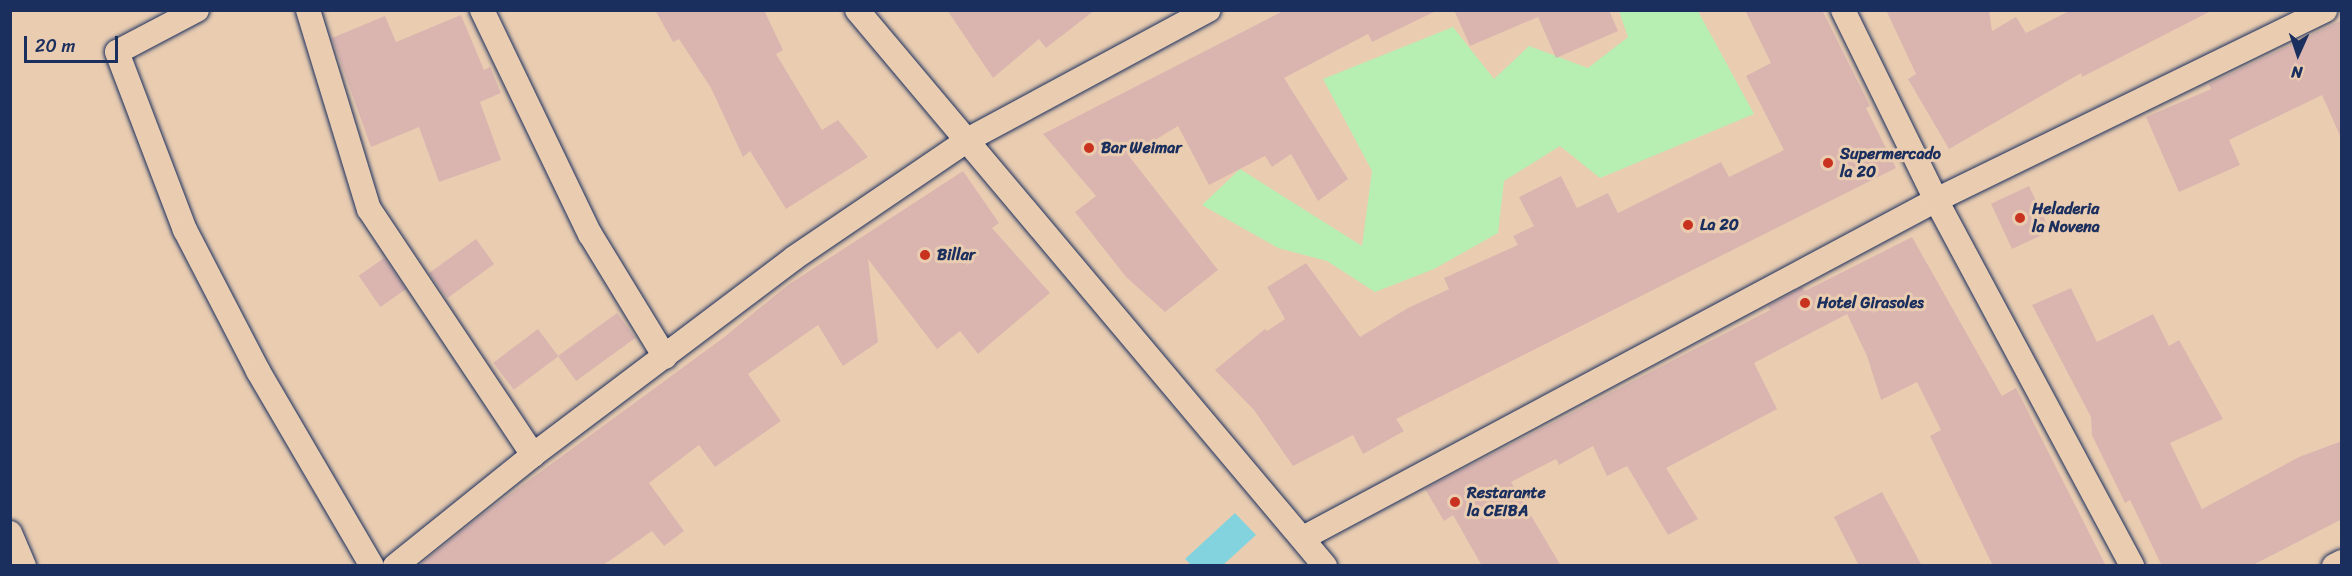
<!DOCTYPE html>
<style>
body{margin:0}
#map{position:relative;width:2352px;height:576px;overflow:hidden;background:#eacdb1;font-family:Sriracha,sans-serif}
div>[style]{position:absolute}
.green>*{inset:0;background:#b7eeb1}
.water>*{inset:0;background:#83d3de}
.building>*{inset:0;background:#dab5b0;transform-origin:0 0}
.roads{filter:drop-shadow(0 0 2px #1b2f5e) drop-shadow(0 0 2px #1b2f5e)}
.street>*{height:24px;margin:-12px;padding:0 12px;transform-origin:12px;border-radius:12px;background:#eacdb1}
.dots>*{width:16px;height:16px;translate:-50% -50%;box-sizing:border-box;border:3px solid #eacdb1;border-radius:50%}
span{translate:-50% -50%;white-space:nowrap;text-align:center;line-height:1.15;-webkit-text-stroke:6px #eacdb1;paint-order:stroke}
.poi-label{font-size:16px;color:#1b2f5e;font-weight:700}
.left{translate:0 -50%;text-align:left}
.frame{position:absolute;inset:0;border:12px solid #1b2f5e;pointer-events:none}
.north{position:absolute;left:2268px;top:24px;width:60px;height:60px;-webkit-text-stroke:4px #eacdb1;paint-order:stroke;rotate:183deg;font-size:16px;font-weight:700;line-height:24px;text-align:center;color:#1b2f5e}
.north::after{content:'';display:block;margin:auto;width:21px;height:27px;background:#1b2f5e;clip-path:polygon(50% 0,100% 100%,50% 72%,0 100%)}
.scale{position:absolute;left:24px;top:36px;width:94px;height:27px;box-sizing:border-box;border:3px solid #1b2f5e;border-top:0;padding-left:8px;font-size:18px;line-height:21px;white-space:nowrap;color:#1b2f5e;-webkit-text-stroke:4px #eacdb1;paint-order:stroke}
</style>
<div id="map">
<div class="green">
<i style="clip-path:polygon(1619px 11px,1698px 11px,1754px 114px,1600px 178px,1560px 146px,1504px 181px,1498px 233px,1434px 269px,1375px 292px,1327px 261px,1278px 248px,1202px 205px,1240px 169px,1362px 246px,1372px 171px,1323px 79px,1453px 27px,1494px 79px,1529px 46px,1588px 68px,1628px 37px)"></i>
</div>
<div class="water">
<i style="clip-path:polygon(1235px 513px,1256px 535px,1223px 565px,1191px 565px,1185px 559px)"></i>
</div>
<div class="building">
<i style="clip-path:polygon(655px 10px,764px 10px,783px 50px,776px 54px,822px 130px,838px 120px,868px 157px,786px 209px,750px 151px,743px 157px,711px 88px,679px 39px,673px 42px)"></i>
<i style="clip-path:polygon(947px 10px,1095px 10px,1046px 48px,1039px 39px,993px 78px)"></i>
<i style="clip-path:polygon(1285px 10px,1438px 10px,1372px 42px,1368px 34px,1284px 78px,1348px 179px,1318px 201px,1291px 154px,1272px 167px,1265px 156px,1209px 185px,1178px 126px,1129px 156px,1218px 270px,1165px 312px,1126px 277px,1075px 212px,1096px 196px,1043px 134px)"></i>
<i style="clip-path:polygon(1454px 10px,1609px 10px,1618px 31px,1556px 58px,1538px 17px,1470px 46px)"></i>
<i style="clip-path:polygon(1745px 10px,1822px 10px,1870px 106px,1866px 108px,1896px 168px,1396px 419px,1404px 431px,1363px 454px,1353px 435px,1293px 466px,1254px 410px,1215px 370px,1265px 329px,1267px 331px,1285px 319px,1267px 287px,1306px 263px,1360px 337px,1408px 308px,1449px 289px,1444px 278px,1518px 245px,1513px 236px,1534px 226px,1519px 197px,1561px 176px,1577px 208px,1608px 193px,1618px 213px,1721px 162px,1729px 177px,1784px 150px,1746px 76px,1771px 63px)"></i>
<i style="clip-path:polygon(1886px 10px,1989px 10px,1992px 31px,2016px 17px,2026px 33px,2071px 10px,2213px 10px,2082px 77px,2081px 73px,1949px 149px,1908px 79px,1916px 74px)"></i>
<i style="clip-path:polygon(461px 15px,484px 70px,490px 67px,501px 93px,480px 102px,501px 160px,439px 182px,419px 127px,371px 147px,332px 38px,385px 16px,396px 42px)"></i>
<i style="clip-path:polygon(2342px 20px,2342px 140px,2322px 95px,2229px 140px,2240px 165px,2179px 192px,2146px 117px,2211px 89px,2209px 84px)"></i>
<i style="clip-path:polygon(963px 171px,999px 223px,992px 228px,1050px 293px,978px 354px,960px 331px,937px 349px,868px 259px,878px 342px,843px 366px,818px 325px,748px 374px,781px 421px,715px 467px,699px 445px,649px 483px,684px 531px,664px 546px,652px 531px,602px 566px,418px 566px,483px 514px,723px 338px,788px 285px)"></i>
<i style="left:2029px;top:186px;width:50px;height:42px;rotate:65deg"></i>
<i style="clip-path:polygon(1912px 237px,2002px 396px,2016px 388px,2106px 566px,1993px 566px,1930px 436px,1941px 430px,1917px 382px,1881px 400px,1867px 356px,1847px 314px,1754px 363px,1777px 409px,1666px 468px,1698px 519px,1668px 535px,1627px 466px,1607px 476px,1593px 446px,1559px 465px,1556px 459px,1511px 482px,1561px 566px,1482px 566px,1453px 515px,1444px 521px,1425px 489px,1770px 310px,1768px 306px,1802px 287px,1805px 291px)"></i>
<i style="left:476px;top:239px;width:31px;height:58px;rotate:54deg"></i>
<i style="left:384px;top:258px;width:38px;height:31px;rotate:55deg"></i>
<i style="clip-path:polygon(2071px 288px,2097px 342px,2153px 314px,2169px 346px,2179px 340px,2223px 419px,2170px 443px,2202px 509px,2299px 457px,2342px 441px,2342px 519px,2251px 566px,2162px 566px,2130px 500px,2125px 503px,2092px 435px,2091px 417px,2032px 305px)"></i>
<i style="left:617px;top:313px;width:31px;height:73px;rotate:54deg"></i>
<i style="left:538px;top:329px;width:34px;height:56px;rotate:53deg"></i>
<i style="clip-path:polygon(1882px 492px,1922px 566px,1859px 566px,1834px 517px)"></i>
</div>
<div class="roads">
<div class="street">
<i style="left:197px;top:10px;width:90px;rotate:152.3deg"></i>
<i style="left:117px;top:52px;width:191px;rotate:69.1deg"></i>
<i style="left:185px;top:230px;width:159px;rotate:62.6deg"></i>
<i style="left:258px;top:371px;width:226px;rotate:59.7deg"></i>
<i style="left:308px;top:10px;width:208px;rotate:73deg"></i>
<i style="left:369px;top:209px;width:296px;rotate:56.3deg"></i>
<i style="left:482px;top:10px;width:249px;rotate:64.3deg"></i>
<i style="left:590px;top:234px;width:144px;rotate:58.6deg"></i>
<i style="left:857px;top:10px;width:727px;rotate:49.91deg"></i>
<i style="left:1843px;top:10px;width:212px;rotate:63.9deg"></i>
<i style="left:1936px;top:200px;width:415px;rotate:61.8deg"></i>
<i style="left:10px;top:533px;width:36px;rotate:67deg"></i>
<i style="left:1303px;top:538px;width:718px;rotate:-28.1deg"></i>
<i style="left:1936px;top:200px;width:433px;rotate:-26deg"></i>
<i style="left:395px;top:566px;width:177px;rotate:-38.8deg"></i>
<i style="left:533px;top:455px;width:327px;rotate:-37deg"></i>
<i style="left:794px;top:258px;width:212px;rotate:-34.2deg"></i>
<i style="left:969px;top:139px;width:272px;rotate:-28.3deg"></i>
<i style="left:2334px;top:566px;width:9px;rotate:-27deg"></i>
</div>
</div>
<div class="dots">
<i style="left:1089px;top:148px;background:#c8321e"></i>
<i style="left:1828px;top:163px;background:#c8321e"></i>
<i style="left:2020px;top:218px;background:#c8321e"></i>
<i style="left:1688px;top:225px;background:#c8321e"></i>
<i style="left:925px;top:255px;background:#c8321e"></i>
<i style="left:1805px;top:303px;background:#c8321e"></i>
<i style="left:1455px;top:502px;background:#c8321e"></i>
</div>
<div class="poi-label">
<span class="left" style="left:1101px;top:148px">Bar Weimar</span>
<span class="left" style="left:1840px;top:163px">Supermercado<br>la 20</span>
<span class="left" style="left:2032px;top:218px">Heladeria<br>la Novena</span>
<span class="left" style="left:1700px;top:225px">La 20</span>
<span class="left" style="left:937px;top:255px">Billar</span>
<span class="left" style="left:1817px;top:303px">Hotel Girasoles</span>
<span class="left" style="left:1467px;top:502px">Restarante<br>la CEIBA</span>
</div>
<div class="frame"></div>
<div class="north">N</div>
<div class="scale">20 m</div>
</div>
